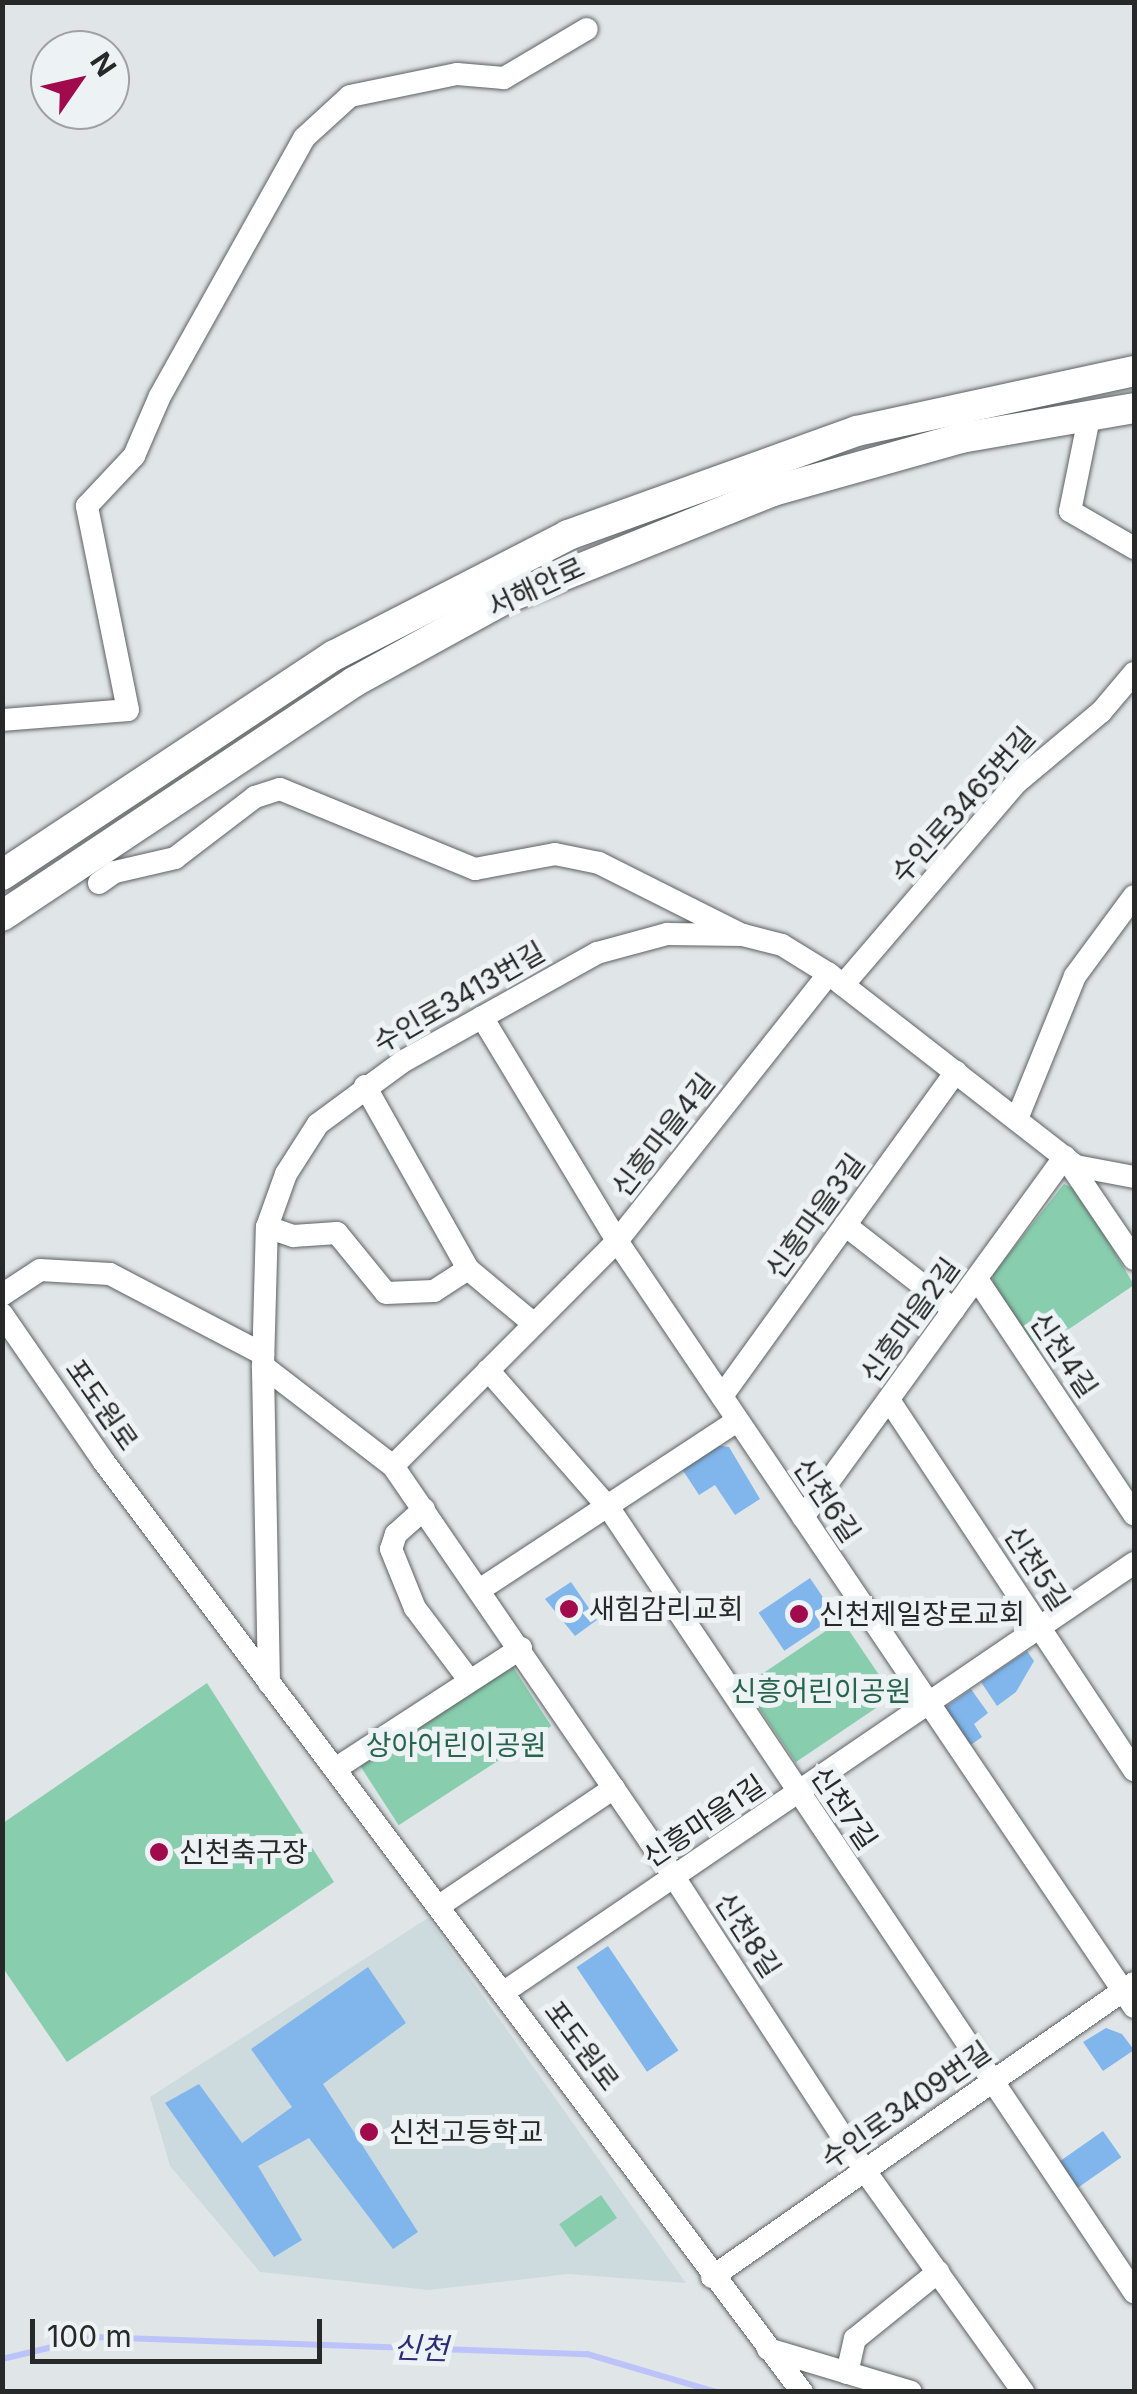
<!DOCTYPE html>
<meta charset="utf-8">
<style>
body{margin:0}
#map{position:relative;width:1137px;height:2394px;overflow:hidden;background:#e0e5e7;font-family:Inter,"Noto Sans KR",sans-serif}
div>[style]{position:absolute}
.built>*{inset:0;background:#cddbdf}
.green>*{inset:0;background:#88ceae;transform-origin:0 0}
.stream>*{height:6px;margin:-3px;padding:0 3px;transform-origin:3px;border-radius:3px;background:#bbc3fa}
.building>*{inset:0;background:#80b6ec;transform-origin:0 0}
.roads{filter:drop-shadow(0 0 2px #5d6163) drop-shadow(0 0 2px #5d6163)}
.street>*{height:22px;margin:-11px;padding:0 11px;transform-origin:11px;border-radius:11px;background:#fff}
.secondary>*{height:30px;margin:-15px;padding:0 15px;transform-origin:15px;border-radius:15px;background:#fff}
.dots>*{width:28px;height:28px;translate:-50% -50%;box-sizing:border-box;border:5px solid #edf3f5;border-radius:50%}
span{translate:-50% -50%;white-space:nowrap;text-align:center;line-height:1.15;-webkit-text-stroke:10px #edf3f5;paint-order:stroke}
.street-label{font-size:28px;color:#272929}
.poi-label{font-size:28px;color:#272929}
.left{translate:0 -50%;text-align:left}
.park-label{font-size:28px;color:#27644b}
.water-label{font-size:30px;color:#2c2b77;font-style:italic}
.frame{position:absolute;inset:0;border:5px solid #272929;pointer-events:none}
.north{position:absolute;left:30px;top:30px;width:100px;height:100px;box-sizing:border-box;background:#edf3f5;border:2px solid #9ea2a3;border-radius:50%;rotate:56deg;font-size:28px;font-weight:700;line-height:40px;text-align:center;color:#272929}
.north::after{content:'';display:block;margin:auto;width:35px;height:45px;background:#a10b4e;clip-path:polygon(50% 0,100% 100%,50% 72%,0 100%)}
.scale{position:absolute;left:30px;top:2319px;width:292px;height:45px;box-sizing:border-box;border:5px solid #272929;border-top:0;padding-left:12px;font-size:30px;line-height:35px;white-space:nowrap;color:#272929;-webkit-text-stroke:8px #edf3f5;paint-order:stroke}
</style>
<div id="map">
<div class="built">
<i style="clip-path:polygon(428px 1918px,686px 2283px,568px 2274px,429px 2290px,260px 2272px,170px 2166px,150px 2097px)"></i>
</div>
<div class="green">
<i style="clip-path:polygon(1064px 1184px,1078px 1190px,1134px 1285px,1035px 1352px,993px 1295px,993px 1274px)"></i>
<i style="left:842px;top:1620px;width:92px;height:118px;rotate:56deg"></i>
<i style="left:511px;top:1664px;width:74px;height:182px;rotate:57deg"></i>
<i style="clip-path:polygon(207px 1683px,334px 1882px,67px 2062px,3px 1968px,3px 1823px)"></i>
<i style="left:601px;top:2195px;width:28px;height:51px;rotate:55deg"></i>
</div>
<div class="stream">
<i style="left:2px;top:2359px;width:95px;rotate:-13.4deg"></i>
<i style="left:94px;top:2337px;width:493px;rotate:2deg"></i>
<i style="left:587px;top:2354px;width:134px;rotate:16.4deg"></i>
</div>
<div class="building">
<i style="clip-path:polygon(716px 1445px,729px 1447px,760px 1499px,735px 1515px,715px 1485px,699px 1495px,682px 1469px)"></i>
<i style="left:810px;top:1578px;width:46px;height:62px;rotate:56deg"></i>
<i style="clip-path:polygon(571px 1582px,597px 1620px,575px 1636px,545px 1599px)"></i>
<i style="clip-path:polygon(1027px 1651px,1034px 1661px,1016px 1692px,997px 1706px,981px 1682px)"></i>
<i style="clip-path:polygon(971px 1689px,988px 1713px,974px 1724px,982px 1737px,965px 1749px,944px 1720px,947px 1706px)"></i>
<i style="left:608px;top:1946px;width:126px;height:38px;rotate:56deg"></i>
<i style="clip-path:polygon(368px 1967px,406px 2023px,323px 2084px,418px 2232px,393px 2249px,309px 2138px,258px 2166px,302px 2240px,274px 2257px,165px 2103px,199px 2084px,242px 2143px,292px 2107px,251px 2049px)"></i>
<i style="clip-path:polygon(1106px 2028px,1122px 2034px,1134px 2050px,1103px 2071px,1083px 2042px)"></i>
<i style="left:1103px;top:2131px;width:32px;height:54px;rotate:55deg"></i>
</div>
<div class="roads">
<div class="street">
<i style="left:1090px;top:413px;width:100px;rotate:101.5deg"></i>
<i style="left:1070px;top:511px;width:74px;rotate:30deg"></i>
<i style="left:2px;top:720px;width:126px;rotate:-4.5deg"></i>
<i style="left:128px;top:710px;width:208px;rotate:-101.4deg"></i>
<i style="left:87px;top:506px;width:69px;rotate:-46.8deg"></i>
<i style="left:134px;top:456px;width:65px;rotate:-66.6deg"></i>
<i style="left:160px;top:396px;width:295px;rotate:-60.8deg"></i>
<i style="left:304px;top:138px;width:62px;rotate:-42.4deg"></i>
<i style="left:350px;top:96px;width:109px;rotate:-11.6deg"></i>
<i style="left:457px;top:74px;width:47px;rotate:4.9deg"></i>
<i style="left:504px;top:78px;width:96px;rotate:-30.6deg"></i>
<i style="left:99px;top:883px;width:19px;rotate:-35deg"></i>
<i style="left:115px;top:872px;width:62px;rotate:-13.1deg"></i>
<i style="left:175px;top:858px;width:101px;rotate:-37.3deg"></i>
<i style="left:255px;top:797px;width:26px;rotate:-18deg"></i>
<i style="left:280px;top:789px;width:211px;rotate:22.3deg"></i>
<i style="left:475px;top:869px;width:81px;rotate:-10.6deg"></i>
<i style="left:555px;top:854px;width:45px;rotate:11.6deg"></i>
<i style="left:599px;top:863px;width:158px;rotate:26.7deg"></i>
<i style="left:843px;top:985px;width:266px;rotate:-49.4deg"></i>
<i style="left:1016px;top:783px;width:111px;rotate:-39.9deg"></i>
<i style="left:1101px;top:712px;width:51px;rotate:-49.8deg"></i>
<i style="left:482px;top:1017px;width:262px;rotate:58.9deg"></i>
<i style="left:617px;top:1241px;width:924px;rotate:55.98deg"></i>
<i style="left:365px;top:1086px;width:210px;rotate:60.6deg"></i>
<i style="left:1017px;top:1119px;width:154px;rotate:-67.9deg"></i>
<i style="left:1075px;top:976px;width:99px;rotate:-53.6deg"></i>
<i style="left:845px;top:1225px;width:138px;rotate:37.9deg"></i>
<i style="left:267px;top:1227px;width:28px;rotate:19deg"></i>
<i style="left:293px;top:1236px;width:44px;rotate:-3.9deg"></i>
<i style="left:337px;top:1233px;width:77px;rotate:50.8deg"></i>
<i style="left:386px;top:1293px;width:48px;rotate:-2.4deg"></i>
<i style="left:434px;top:1291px;width:40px;rotate:-32.9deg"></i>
<i style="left:468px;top:1269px;width:86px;rotate:39.8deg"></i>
<i style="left:977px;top:1279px;width:283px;rotate:56.3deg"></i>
<i style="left:2px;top:1295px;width:45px;rotate:-33.3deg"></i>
<i style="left:40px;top:1270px;width:70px;rotate:3.3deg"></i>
<i style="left:110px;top:1274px;width:173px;rotate:27.6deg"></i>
<i style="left:2px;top:1314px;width:180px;rotate:55.4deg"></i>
<i style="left:104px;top:1462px;width:1163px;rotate:53.11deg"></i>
<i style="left:263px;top:1366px;width:164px;rotate:37.6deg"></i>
<i style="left:393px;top:1466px;width:498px;rotate:55.6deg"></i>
<i style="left:674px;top:1877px;width:351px;rotate:57deg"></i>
<i style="left:865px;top:2171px;width:272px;rotate:54.4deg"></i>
<i style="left:488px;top:1370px;width:184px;rotate:48.8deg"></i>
<i style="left:609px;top:1508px;width:944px;rotate:56.19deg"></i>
<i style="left:722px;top:1396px;width:400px;rotate:-54.2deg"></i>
<i style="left:889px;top:1400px;width:444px;rotate:56.5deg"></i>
<i style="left:393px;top:1466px;width:317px;rotate:-45.1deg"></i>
<i style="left:617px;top:1241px;width:341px;rotate:-51.6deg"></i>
<i style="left:424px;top:1509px;width:38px;rotate:138deg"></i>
<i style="left:396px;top:1534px;width:16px;rotate:108deg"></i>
<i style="left:391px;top:1549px;width:64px;rotate:67.9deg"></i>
<i style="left:415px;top:1608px;width:90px;rotate:53.1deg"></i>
<i style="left:803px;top:1517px;width:445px;rotate:-54deg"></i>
<i style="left:1065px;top:1157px;width:123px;rotate:55.9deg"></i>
<i style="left:481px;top:1589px;width:306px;rotate:-33.3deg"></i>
<i style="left:269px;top:1683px;width:317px;rotate:-91.1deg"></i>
<i style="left:263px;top:1366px;width:139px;rotate:-88.4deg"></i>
<i style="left:267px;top:1227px;width:56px;rotate:-70.3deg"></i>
<i style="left:286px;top:1174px;width:59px;rotate:-57.4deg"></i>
<i style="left:318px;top:1124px;width:104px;rotate:-36.4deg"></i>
<i style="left:402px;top:1062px;width:223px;rotate:-29.2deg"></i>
<i style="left:597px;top:953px;width:73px;rotate:-15.2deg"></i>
<i style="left:667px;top:934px;width:76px;rotate:0.8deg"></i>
<i style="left:743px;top:935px;width:40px;rotate:14.4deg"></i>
<i style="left:782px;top:945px;width:55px;rotate:31.7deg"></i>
<i style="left:829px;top:974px;width:313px;rotate:37.9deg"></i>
<i style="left:1076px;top:1166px;width:59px;rotate:10.7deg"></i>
<i style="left:335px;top:1769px;width:222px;rotate:-33deg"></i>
<i style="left:439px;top:1906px;width:211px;rotate:-34deg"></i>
<i style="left:504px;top:1992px;width:762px;rotate:-34.25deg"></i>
<i style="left:712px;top:2277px;width:514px;rotate:-34.86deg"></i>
<i style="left:768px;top:2349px;width:149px;rotate:16.7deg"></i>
<i style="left:847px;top:2373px;width:35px;rotate:-77deg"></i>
<i style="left:855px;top:2339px;width:107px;rotate:-38.9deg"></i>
</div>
<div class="secondary">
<i style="left:2px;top:875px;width:399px;rotate:-33.5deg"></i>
<i style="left:335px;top:655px;width:262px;rotate:-27.2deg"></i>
<i style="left:568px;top:535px;width:307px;rotate:-19.8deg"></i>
<i style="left:857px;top:431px;width:283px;rotate:-12.2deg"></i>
<i style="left:2px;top:916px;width:423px;rotate:-33.6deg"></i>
<i style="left:354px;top:682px;width:175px;rotate:-28.8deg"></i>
<i style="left:507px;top:598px;width:287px;rotate:-21.9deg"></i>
<i style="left:773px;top:491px;width:195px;rotate:-15.7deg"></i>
<i style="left:961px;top:438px;width:176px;rotate:-9.8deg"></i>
</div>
</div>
<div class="dots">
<i style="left:569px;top:1609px;background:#a10b4e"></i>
<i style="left:799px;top:1614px;background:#a10b4e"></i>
<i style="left:159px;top:1852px;background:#a10b4e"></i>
<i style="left:369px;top:2132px;background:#a10b4e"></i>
</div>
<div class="street-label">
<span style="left:536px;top:587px;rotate:-25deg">서해안로</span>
<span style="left:963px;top:805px;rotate:-48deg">수인로3465번길</span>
<span style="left:459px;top:997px;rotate:-30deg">수인로3413번길</span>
<span style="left:663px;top:1135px;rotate:-52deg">신흥마을4길</span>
<span style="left:815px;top:1216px;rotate:-54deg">신흥마을3길</span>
<span style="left:910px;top:1320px;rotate:-54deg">신흥마을2길</span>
<span style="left:1064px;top:1355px;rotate:56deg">신천4길</span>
<span style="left:102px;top:1405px;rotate:55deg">포도원로</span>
<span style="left:827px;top:1500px;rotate:56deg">신천6길</span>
<span style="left:1037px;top:1568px;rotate:57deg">신천5길</span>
<span style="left:844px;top:1808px;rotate:56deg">신천7길</span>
<span style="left:704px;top:1821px;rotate:-34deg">신흥마을1길</span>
<span style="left:748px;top:1935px;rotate:57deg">신천8길</span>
<span style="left:582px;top:2046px;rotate:53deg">포도원로</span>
<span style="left:906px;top:2105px;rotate:-35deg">수인로3409번길</span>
</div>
<div class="poi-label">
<span class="left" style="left:589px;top:1609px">새힘감리교회</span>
<span class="left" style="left:819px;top:1614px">신천제일장로교회</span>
<span class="left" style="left:179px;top:1852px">신천축구장</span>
<span class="left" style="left:389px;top:2132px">신천고등학교</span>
</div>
<div class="park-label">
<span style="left:821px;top:1691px">신흥어린이공원</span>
<span style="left:456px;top:1745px">상아어린이공원</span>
</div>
<div class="water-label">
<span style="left:421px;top:2348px;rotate:2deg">신천</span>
</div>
<div class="frame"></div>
<div class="north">N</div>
<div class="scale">100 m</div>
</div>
